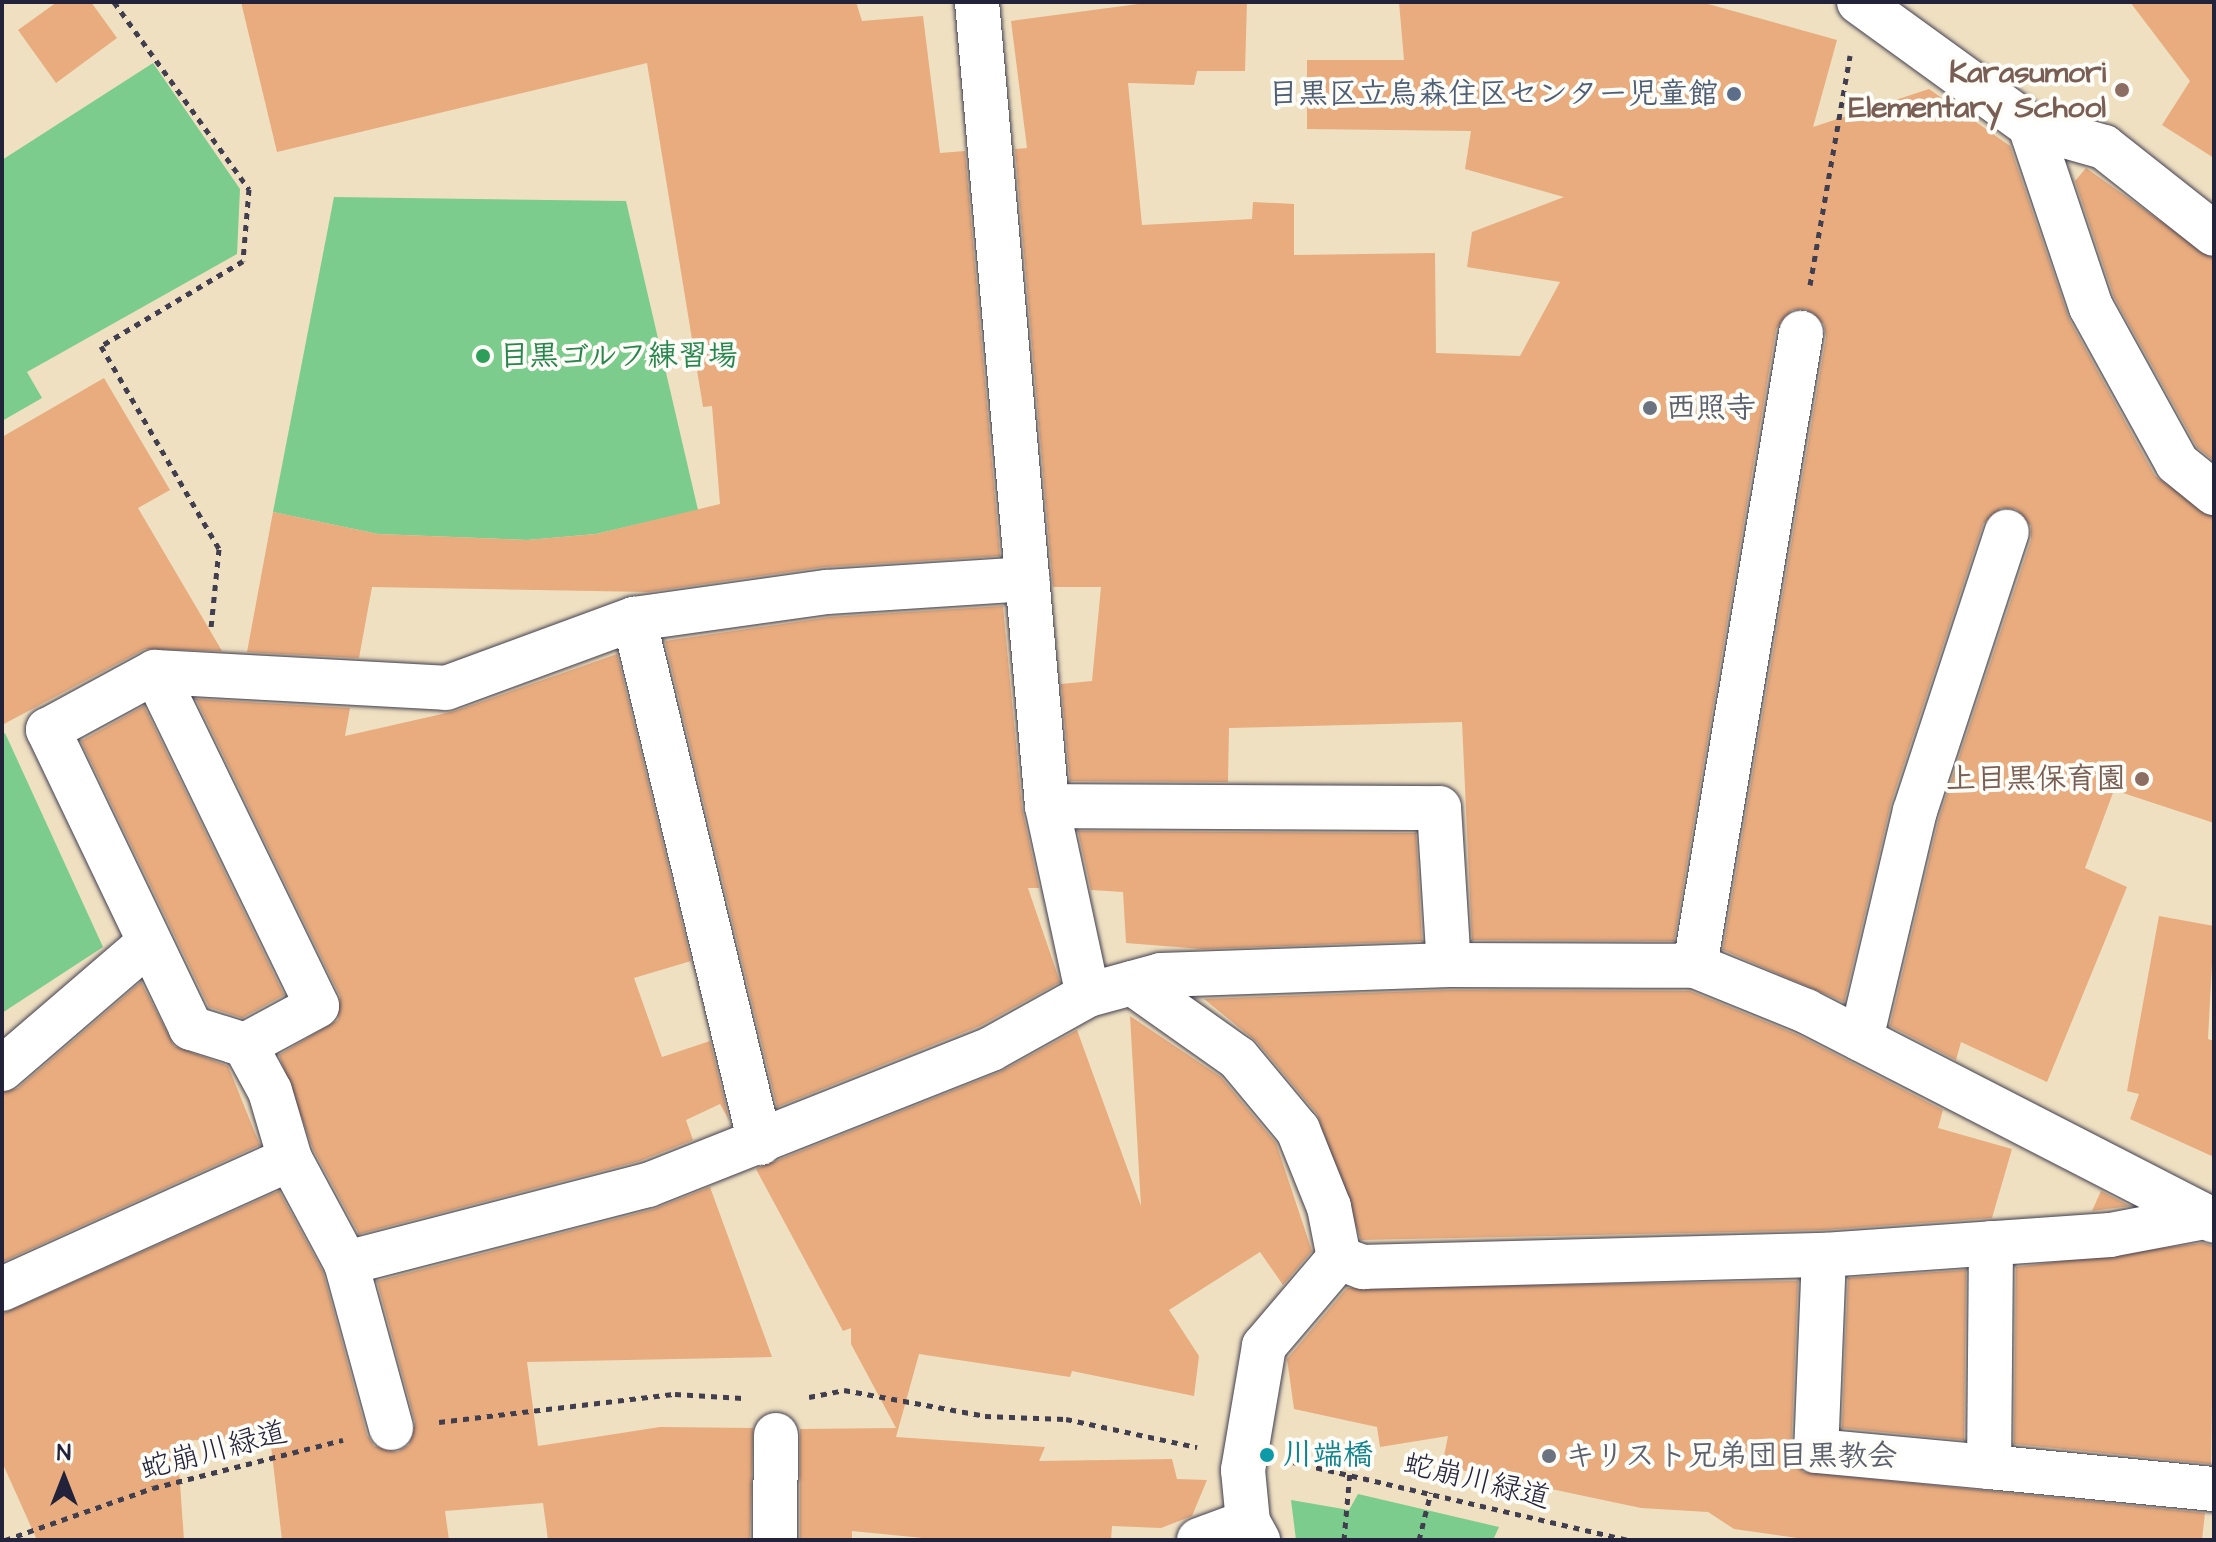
<!DOCTYPE html>
<meta charset="utf-8">
<style>
body{margin:0}
#map{position:relative;width:2216px;height:1542px;overflow:hidden;background:#efe0c1;font-family:"Architects Daughter","Klee One",sans-serif}
div>[style]{position:absolute}
.green>*{inset:0;background:#7bcc8d}
.building>*{inset:0;background:#e8ac7f}
.path>*{height:5px;margin-top:-2.5px;transform-origin:0;background:repeating-linear-gradient(90deg,#413e4f 0 6px,transparent 0 12px)}
.roads{filter:drop-shadow(0 0 2px #413e4f) drop-shadow(0 0 2px #413e4f)}
.minor>*{height:44px;margin:-22px;padding:0 22px;transform-origin:22px;border-radius:22px;background:#fff}
.dots>*{width:22px;height:22px;translate:-50% -50%;box-sizing:border-box;border:4px solid #fdfcf7;border-radius:50%}
span{translate:-50% -50%;white-space:nowrap;text-align:center;line-height:1.15;-webkit-text-stroke:8px #fdfcf7;paint-order:stroke}
.education-label{font-size:30px;color:#785e54;font-weight:700}
.right{translate:-100% -50%;text-align:right}
.service-label{font-size:30px;color:#4e5e75;font-weight:700}
.leisure-label{font-size:30px;color:#27864d;font-weight:700}
.left{translate:0 -50%;text-align:left}
.worship-label{font-size:30px;color:#5b616d;font-weight:700}
.street-label{font-size:30px;color:#22223b}
.culture-label{font-size:30px;color:#0d838f;font-weight:700}
.frame{position:absolute;inset:0;border:4px solid #22223b;pointer-events:none}
.north{position:absolute;left:24px;top:1438px;width:80px;height:80px;-webkit-text-stroke:6px #fdfcf7;paint-order:stroke;rotate:0deg;font-size:22px;font-weight:700;line-height:32px;text-align:center;color:#22223b}
.north::after{content:'';display:block;margin:auto;width:28px;height:36px;background:#22223b;clip-path:polygon(50% 0,100% 100%,50% 72%,0 100%)}
</style>
<div id="map">
<div class="green">
<i style="clip-path:polygon(153px 63px,240px 189px,237px 254px,27px 372px,42px 398px,2px 421px,2px 160px)"></i>
<i style="clip-path:polygon(334px 197px,626px 201px,698px 510px,596px 534px,527px 540px,378px 534px,273px 512px)"></i>
<i style="clip-path:polygon(5px 733px,103px 947px,2px 1013px,2px 735px)"></i>
<i style="clip-path:polygon(1358px 1494px,1499px 1527px,1493px 1540px,1296px 1540px,1291px 1500px,1349px 1510px)"></i>
</div>
<div class="building">
<i style="clip-path:polygon(57px 2px,91px 2px,117px 38px,56px 83px,18px 30px)"></i>
<i style="clip-path:polygon(241px 2px,856px 2px,862px 21px,923px 16px,940px 153px,965px 151px,1000px 556px,824px 567px,648px 592px,372px 587px,359px 658px,247px 652px,273px 512px,378px 534px,527px 540px,596px 534px,720px 504px,712px 406px,703px 407px,647px 63px,277px 152px)"></i>
<i style="clip-path:polygon(1153px 2px,1247px 2px,1245px 71px,1197px 71px,1194px 85px,1128px 83px,1142px 225px,1252px 219px,1253px 202px,1294px 204px,1294px 255px,1435px 253px,1436px 353px,1520px 356px,1560px 282px,1467px 267px,1472px 232px,1564px 197px,1465px 169px,1471px 131px,1307px 129px,1307px 60px,1404px 60px,1399px 2px,1701px 2px,1837px 40px,1813px 127px,1929px 89px,2010px 146px,2069px 319px,2155px 476px,2214px 517px,2214px 823px,2114px 790px,2085px 868px,2127px 887px,2047px 1082px,1961px 1042px,1956px 1060px,1890px 1026px,1939px 818px,2031px 540px,2031px 526px,2016px 509px,2001px 508px,1983px 524px,1891px 803px,1844px 1002px,1723px 950px,1826px 337px,1824px 324px,1806px 309px,1792px 310px,1776px 329px,1674px 941px,1472px 940px,1462px 722px,1229px 728px,1228px 782px,1070px 781px,1061px 684px,1092px 681px,1101px 587px,1053px 587px,1015px 149px,1027px 148px,1011px 21px)"></i>
<i style="clip-path:polygon(2130px 2px,2214px 2px,2214px 158px,2162px 125px,2190px 81px)"></i>
<i style="clip-path:polygon(2086px 168px,2214px 259px,2214px 461px,2197px 447px,2114px 297px,2075px 181px)"></i>
<i style="clip-path:polygon(104px 378px,170px 490px,138px 508px,222px 651px,145px 649px,2px 725px,2px 437px)"></i>
<i style="clip-path:polygon(1003px 606px,1022px 808px,1039px 888px,1028px 888px,1060px 982px,980px 1026px,777px 1107px,665px 641px,830px 617px)"></i>
<i style="clip-path:polygon(617px 654px,691px 961px,634px 978px,662px 1057px,710px 1041px,729px 1120px,720px 1104px,686px 1120px,693px 1140px,640px 1161px,359px 1234px,313px 1149px,279px 1055px,338px 1020px,340px 996px,196px 699px,350px 708px,345px 736px,455px 711px)"></i>
<i style="clip-path:polygon(144px 706px,284px 995px,242px 1018px,209px 1007px,81px 741px)"></i>
<i style="clip-path:polygon(1078px 831px,1416px 833px,1422px 941px,1202px 949px,1126px 943px,1123px 892px,1091px 890px)"></i>
<i style="clip-path:polygon(2159px 916px,2214px 926px,2208px 1039px,2214px 1041px,2214px 1157px,2130px 1119px,2139px 1094px,2127px 1091px)"></i>
<i style="clip-path:polygon(141px 982px,174px 1046px,228px 1066px,260px 1145px,2px 1262px,2px 1093px,18px 1088px)"></i>
<i style="clip-path:polygon(1449px 990px,1690px 991px,1796px 1034px,1943px 1110px,1938px 1128px,2012px 1149px,1992px 1218px,1823px 1230px,1361px 1240px,1317px 1114px,1257px 1042px,1204px 999px)"></i>
<i style="clip-path:polygon(1130px 1016px,1221px 1077px,1276px 1143px,1312px 1251px,1283px 1285px,1260px 1252px,1169px 1310px,1199px 1356px,1194px 1396px,1072px 1371px,1070px 1377px,919px 1354px,896px 1437px,1045px 1447px,1039px 1461px,1172px 1459px,1177px 1479px,1207px 1480px,1192px 1516px,1161px 1528px,1112px 1526px,1111px 1540px,943px 1540px,852px 1531px,852px 1540px,800px 1540px,800px 1429px,896px 1428px,851px 1344px,851px 1328px,843px 1331px,756px 1169px,1000px 1072px,1077px 1030px,1141px 1206px)"></i>
<i style="clip-path:polygon(710px 1187px,772px 1357px,527px 1362px,538px 1446px,660px 1427px,753px 1428px,750px 1540px,548px 1540px,543px 1503px,445px 1511px,449px 1540px,282px 1540px,270px 1437px,177px 1441px,184px 1540px,37px 1540px,2px 1462px,2px 1314px,279px 1191px,323px 1272px,367px 1435px,374px 1446px,397px 1452px,409px 1445px,415px 1422px,377px 1281px,654px 1209px)"></i>
<i style="clip-path:polygon(2101px 1191px,2130px 1206px,2092px 1211px)"></i>
<i style="clip-path:polygon(2202px 1243px,2214px 1246px,2211px 1464px,2014px 1444px,2016px 1267px)"></i>
<i style="clip-path:polygon(1966px 1270px,1964px 1440px,1842px 1428px,1848px 1278px)"></i>
<i style="clip-path:polygon(1798px 1281px,1791px 1450px,1803px 1472px,2205px 1513px,2202px 1540px,1811px 1540px,1734px 1529px,1708px 1512px,1641px 1508px,1442px 1466px,1448px 1436px,1380px 1447px,1377px 1427px,1294px 1409px,1287px 1359px,1347px 1288px)"></i>
</div>
<div class="path">
<i style="left:114px;top:2px;width:231px;rotate:54.2deg"></i>
<i style="left:249px;top:189px;width:72px;rotate:94.8deg"></i>
<i style="left:243px;top:261px;width:165px;rotate:149.1deg"></i>
<i style="left:101px;top:346px;width:235px;rotate:59.8deg"></i>
<i style="left:219px;top:549px;width:79px;rotate:95.8deg"></i>
<i style="left:1810px;top:285px;width:233px;rotate:-80.1deg"></i>
<i style="left:809px;top:1397px;width:36px;rotate:-11deg"></i>
<i style="left:844px;top:1390px;width:143px;rotate:10.4deg"></i>
<i style="left:985px;top:1416px;width:81px;rotate:2.1deg"></i>
<i style="left:1066px;top:1419px;width:134px;rotate:12.1deg"></i>
<i style="left:439px;top:1422px;width:238px;rotate:-6.8deg"></i>
<i style="left:675px;top:1394px;width:68px;rotate:3.4deg"></i>
<i style="left:1293px;top:1462px;width:344px;rotate:13.1deg"></i>
<i style="left:5px;top:1540px;width:157px;rotate:-19.4deg"></i>
<i style="left:153px;top:1488px;width:196px;rotate:-14.2deg"></i>
<i style="left:1344px;top:1540px;width:68px;rotate:-85deg"></i>
<i style="left:1419px;top:1540px;width:49px;rotate:-76deg"></i>
</div>
<div class="roads">
<div class="minor">
<i style="left:977px;top:2px;width:807px;rotate:85.02deg"></i>
<i style="left:1047px;top:806px;width:193px;rotate:77.8deg"></i>
<i style="left:1859px;top:2px;width:211px;rotate:35.9deg"></i>
<i style="left:2030px;top:126px;width:77px;rotate:15.8deg"></i>
<i style="left:2104px;top:147px;width:140px;rotate:38.3deg"></i>
<i style="left:2030px;top:126px;width:191px;rotate:71.4deg"></i>
<i style="left:2091px;top:307px;width:178px;rotate:61.1deg"></i>
<i style="left:2177px;top:463px;width:48px;rotate:39deg"></i>
<i style="left:634px;top:619px;width:539px;rotate:76.48deg"></i>
<i style="left:155px;top:672px;width:371px;rotate:64.1deg"></i>
<i style="left:317px;top:1006px;width:82px;rotate:151.6deg"></i>
<i style="left:245px;top:1045px;width:52px;rotate:61.5deg"></i>
<i style="left:270px;top:1091px;width:71px;rotate:73.6deg"></i>
<i style="left:290px;top:1159px;width:118px;rotate:61.7deg"></i>
<i style="left:346px;top:1263px;width:171px;rotate:74.7deg"></i>
<i style="left:1047px;top:806px;width:392px;rotate:0.3deg"></i>
<i style="left:1439px;top:808px;width:157px;rotate:86.4deg"></i>
<i style="left:1695px;top:966px;width:642px;rotate:-80.49deg"></i>
<i style="left:1132px;top:983px;width:130px;rotate:35.3deg"></i>
<i style="left:1238px;top:1058px;width:94px;rotate:50.2deg"></i>
<i style="left:1298px;top:1130px;width:83px;rotate:68.1deg"></i>
<i style="left:1329px;top:1207px;width:52px;rotate:78.9deg"></i>
<i style="left:1339px;top:1258px;width:116px;rotate:130.4deg"></i>
<i style="left:1264px;top:1346px;width:126px;rotate:99.6deg"></i>
<i style="left:1243px;top:1470px;width:52px;rotate:84.5deg"></i>
<i style="left:1248px;top:1522px;width:21px;rotate:61deg"></i>
<i style="left:1861px;top:1039px;width:234px;rotate:-76.7deg"></i>
<i style="left:1915px;top:811px;width:294px;rotate:-71.8deg"></i>
<i style="left:245px;top:1045px;width:57px;rotate:-162.5deg"></i>
<i style="left:191px;top:1028px;width:331px;rotate:-115.6deg"></i>
<i style="left:48px;top:730px;width:122px;rotate:-28.5deg"></i>
<i style="left:155px;top:672px;width:291px;rotate:3.1deg"></i>
<i style="left:446px;top:688px;width:200px;rotate:-20.2deg"></i>
<i style="left:634px;top:619px;width:195px;rotate:-8deg"></i>
<i style="left:827px;top:592px;width:201px;rotate:-3.7deg"></i>
<i style="left:2px;top:1069px;width:190px;rotate:-40.7deg"></i>
<i style="left:1991px;top:1243px;width:224px;rotate:90.5deg"></i>
<i style="left:1989px;top:1467px;width:226px;rotate:5.6deg"></i>
<i style="left:1824px;top:1255px;width:196px;rotate:92.3deg"></i>
<i style="left:1816px;top:1451px;width:174px;rotate:5.3deg"></i>
<i style="left:1339px;top:1258px;width:26px;rotate:21deg"></i>
<i style="left:1363px;top:1267px;width:461px;rotate:-1.5deg"></i>
<i style="left:1824px;top:1255px;width:287px;rotate:-4deg"></i>
<i style="left:2110px;top:1235px;width:97px;rotate:-10.7deg"></i>
<i style="left:346px;top:1263px;width:312px;rotate:-14.5deg"></i>
<i style="left:648px;top:1185px;width:369px;rotate:-21.6deg"></i>
<i style="left:991px;top:1049px;width:111px;rotate:-29.1deg"></i>
<i style="left:1088px;top:995px;width:76px;rotate:-15.3deg"></i>
<i style="left:1161px;top:975px;width:288px;rotate:-2deg"></i>
<i style="left:1449px;top:965px;width:246px;rotate:0.2deg"></i>
<i style="left:1695px;top:966px;width:120px;rotate:22.1deg"></i>
<i style="left:1806px;top:1011px;width:459px;rotate:27.2deg"></i>
<i style="left:2px;top:1289px;width:316px;rotate:-24.3deg"></i>
<i style="left:775px;top:1540px;width:105px;rotate:-89.5deg"></i>
<i style="left:1199px;top:1540px;width:52px;rotate:-20.2deg"></i>
</div>
</div>
<div class="dots">
<i style="left:2122px;top:90px;background:#8d6e63"></i>
<i style="left:1734px;top:94px;background:#5c6f8a"></i>
<i style="left:483px;top:356px;background:#2e9e5b"></i>
<i style="left:1650px;top:408px;background:#6b7280"></i>
<i style="left:2142px;top:779px;background:#8d6e63"></i>
<i style="left:1267px;top:1455px;background:#0f9aa8"></i>
<i style="left:1549px;top:1456px;background:#6b7280"></i>
</div>
<div class="education-label">
<span class="right" style="left:2106px;top:90px">Karasumori<br>Elementary School</span>
<span class="right" style="left:2126px;top:779px">上目黒保育園</span>
</div>
<div class="service-label">
<span class="right" style="left:1718px;top:94px">目黒区立烏森住区センター児童館</span>
</div>
<div class="leisure-label">
<span class="left" style="left:499px;top:356px">目黒ゴルフ練習場</span>
</div>
<div class="worship-label">
<span class="left" style="left:1666px;top:408px">西照寺</span>
<span class="left" style="left:1565px;top:1456px">キリスト兄弟団目黒教会</span>
</div>
<div class="street-label">
<span style="left:214px;top:1451px;rotate:-15deg">蛇崩川緑道</span>
<span style="left:1477px;top:1481px;rotate:14deg">蛇崩川緑道</span>
</div>
<div class="culture-label">
<span class="left" style="left:1283px;top:1455px">川端橋</span>
</div>
<div class="frame"></div>
<div class="north">N</div>
</div>
